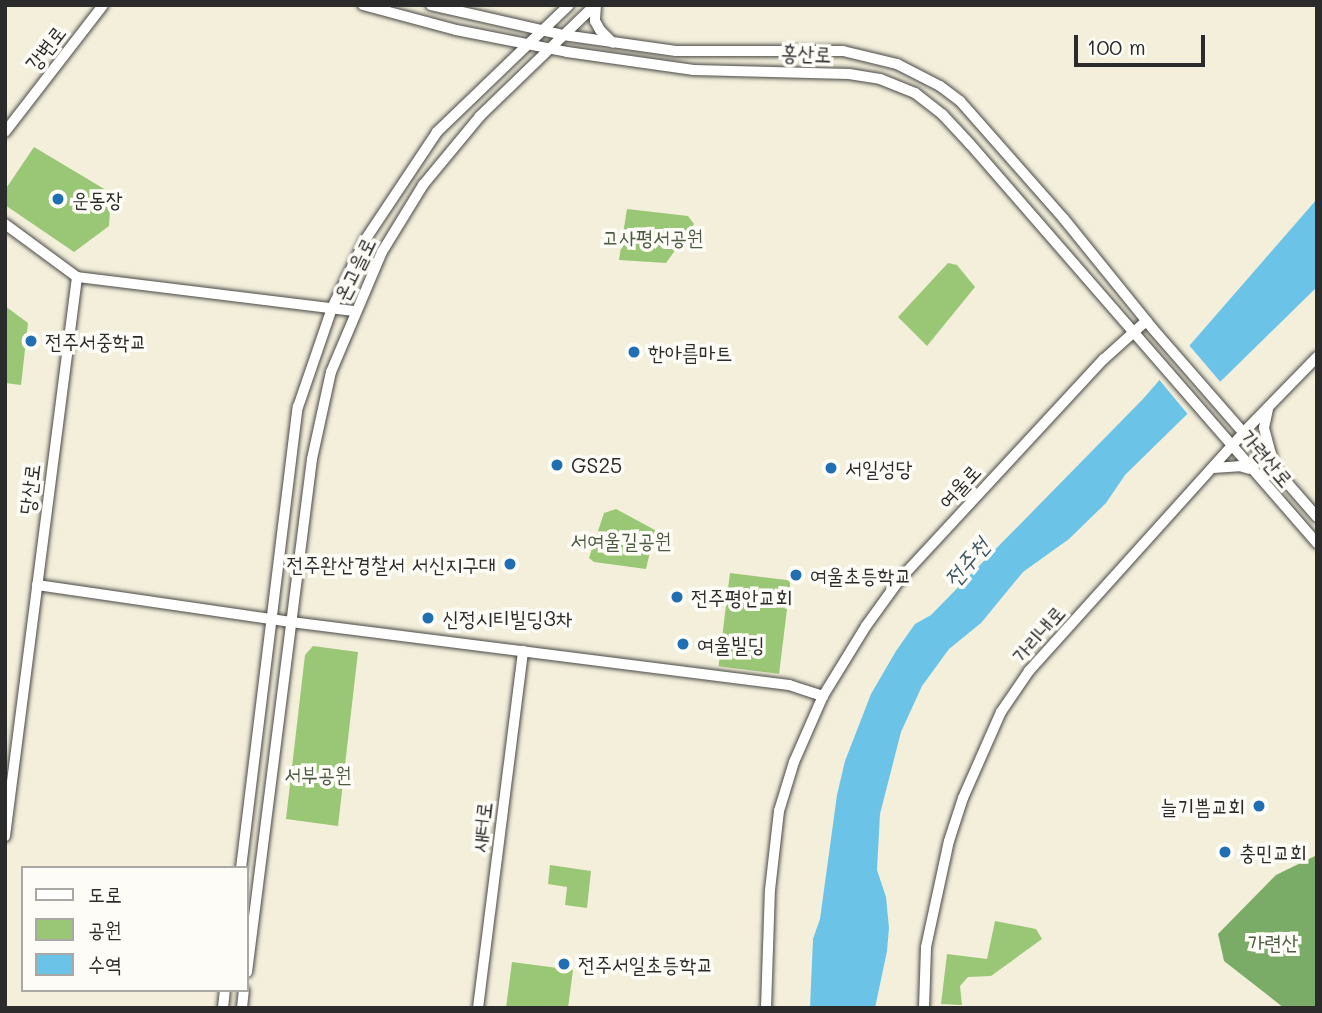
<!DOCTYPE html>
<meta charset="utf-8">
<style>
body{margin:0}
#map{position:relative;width:1322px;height:1013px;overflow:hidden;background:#f3efdb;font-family:Mali,"Poor Story",sans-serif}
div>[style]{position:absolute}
.green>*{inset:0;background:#9ac776;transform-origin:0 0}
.forest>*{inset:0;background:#7bac67}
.water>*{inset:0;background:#6bc4e8}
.pier>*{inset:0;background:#f3efdb}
.roads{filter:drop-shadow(0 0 2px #494845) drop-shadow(0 0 2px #494845)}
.tertiary>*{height:10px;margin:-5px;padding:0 5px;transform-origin:5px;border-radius:5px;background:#fff}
.dots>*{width:19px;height:19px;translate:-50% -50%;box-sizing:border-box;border:4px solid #fdfcf7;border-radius:50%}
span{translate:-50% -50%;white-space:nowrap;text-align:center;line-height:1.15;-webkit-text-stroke:7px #fdfcf7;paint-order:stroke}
.street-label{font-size:21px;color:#2b2b2b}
.poi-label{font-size:21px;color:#2b2b2b}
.left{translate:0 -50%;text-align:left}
.right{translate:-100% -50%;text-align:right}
.park-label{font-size:21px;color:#4c5a42}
.water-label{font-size:23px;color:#3e5964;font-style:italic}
.frame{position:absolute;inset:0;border:7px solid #2b2b2b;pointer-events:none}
.legend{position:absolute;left:21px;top:866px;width:228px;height:126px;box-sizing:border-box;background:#fdfcf7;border:2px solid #a9a8a5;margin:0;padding:9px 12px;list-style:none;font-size:21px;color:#2b2b2b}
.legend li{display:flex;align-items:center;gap:14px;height:35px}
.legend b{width:35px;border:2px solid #a9a8a5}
.scale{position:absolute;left:1074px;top:35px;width:131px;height:32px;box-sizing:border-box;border:4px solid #2b2b2b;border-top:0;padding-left:9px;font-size:21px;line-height:24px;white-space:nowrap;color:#2b2b2b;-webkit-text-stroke:5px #fdfcf7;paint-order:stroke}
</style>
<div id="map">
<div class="green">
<i style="clip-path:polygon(34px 147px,111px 193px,109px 226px,74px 252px,5px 205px,5px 190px)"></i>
<i style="clip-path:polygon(627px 209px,688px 216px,694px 224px,666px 263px,619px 260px)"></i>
<i style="clip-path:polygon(948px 263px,957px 265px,975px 287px,927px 346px,898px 317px)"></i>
<i style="clip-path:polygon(5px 306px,28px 323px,21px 385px,5px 383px)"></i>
<i style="clip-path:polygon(616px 509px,655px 530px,646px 569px,594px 562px,589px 558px,604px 513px)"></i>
<i style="left:730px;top:573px;width:61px;height:94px;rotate:7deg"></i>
<i style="clip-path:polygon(313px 646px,358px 652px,338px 826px,286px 819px,305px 655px)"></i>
<i style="clip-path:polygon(550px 865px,591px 871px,587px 908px,565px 905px,567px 887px,548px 884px)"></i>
<i style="clip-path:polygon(995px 921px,1036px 929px,1042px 939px,991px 976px,968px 977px,960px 986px,962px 1005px,941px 1004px,947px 954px,987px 959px)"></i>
<i style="clip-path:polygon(512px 962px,573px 970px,568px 1008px,506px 1008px)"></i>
</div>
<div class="forest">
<i style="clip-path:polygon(1317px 855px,1317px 1008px,1284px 1008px,1224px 961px,1218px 934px,1276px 875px)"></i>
</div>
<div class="water">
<i style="clip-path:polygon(1317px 199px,1317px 287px,1125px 475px,1106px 503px,1069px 539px,1023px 572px,981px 623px,949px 649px,922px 686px,901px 732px,880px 814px,877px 870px,886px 897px,889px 928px,887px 951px,875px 1008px,810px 1008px,813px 939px,820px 919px,837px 795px,845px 761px,871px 694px,896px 651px,915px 624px,931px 615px,1143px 399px)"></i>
</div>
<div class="pier">
<i style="clip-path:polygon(1188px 344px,1223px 385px,1190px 417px,1157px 377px)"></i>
</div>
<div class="roads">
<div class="tertiary">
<i style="left:363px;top:5px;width:96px;rotate:15deg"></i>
<i style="left:456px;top:30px;width:113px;rotate:11.2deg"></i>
<i style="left:567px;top:52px;width:128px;rotate:8.1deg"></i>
<i style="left:694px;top:70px;width:155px;rotate:1.5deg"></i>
<i style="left:849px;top:74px;width:31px;rotate:9deg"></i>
<i style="left:880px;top:79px;width:38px;rotate:22deg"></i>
<i style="left:915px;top:93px;width:34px;rotate:38deg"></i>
<i style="left:942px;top:114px;width:41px;rotate:47deg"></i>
<i style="left:970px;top:144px;width:529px;rotate:48.99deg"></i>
<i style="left:431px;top:5px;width:135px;rotate:12.8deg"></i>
<i style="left:563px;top:35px;width:114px;rotate:8.1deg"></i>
<i style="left:676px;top:51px;width:167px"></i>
<i style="left:843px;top:51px;width:56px;rotate:13.5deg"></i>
<i style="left:897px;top:64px;width:48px;rotate:27.1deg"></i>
<i style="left:940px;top:86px;width:25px;rotate:37deg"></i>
<i style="left:960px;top:101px;width:157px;rotate:48.6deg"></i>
<i style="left:1064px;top:219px;width:141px;rotate:51deg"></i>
<i style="left:1153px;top:329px;width:249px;rotate:48.9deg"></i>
<i style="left:596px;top:5px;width:16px;rotate:94deg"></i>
<i style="left:595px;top:21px;width:10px;rotate:61deg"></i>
<i style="left:600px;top:30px;width:18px;rotate:45deg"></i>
<i style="left:5px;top:132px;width:160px;rotate:-52.3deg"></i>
<i style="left:5px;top:224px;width:89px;rotate:36.4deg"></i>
<i style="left:77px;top:277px;width:564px;rotate:97.34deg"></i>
<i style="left:77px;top:277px;width:280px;rotate:7deg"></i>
<i style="left:1268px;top:409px;width:19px;rotate:102deg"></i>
<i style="left:1264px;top:428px;width:38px;rotate:75deg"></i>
<i style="left:1213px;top:468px;width:26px;rotate:-4deg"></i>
<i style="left:1239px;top:466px;width:11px;rotate:15deg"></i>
<i style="left:37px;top:585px;width:257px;rotate:8.3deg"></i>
<i style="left:291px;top:622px;width:502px;rotate:7.21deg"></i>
<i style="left:789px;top:685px;width:36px;rotate:18deg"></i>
<i style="left:241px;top:868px;width:465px;rotate:-83deg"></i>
<i style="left:298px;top:407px;width:105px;rotate:-71deg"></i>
<i style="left:332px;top:308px;width:76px;rotate:-64.1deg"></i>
<i style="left:365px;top:240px;width:130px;rotate:-56.3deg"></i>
<i style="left:437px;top:132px;width:183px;rotate:-43.9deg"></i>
<i style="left:247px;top:972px;width:517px;rotate:-82.78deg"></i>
<i style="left:312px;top:459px;width:89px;rotate:-77.7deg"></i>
<i style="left:331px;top:372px;width:130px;rotate:-67deg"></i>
<i style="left:382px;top:252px;width:79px;rotate:-58.5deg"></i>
<i style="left:423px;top:185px;width:89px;rotate:-50.4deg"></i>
<i style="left:480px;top:116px;width:160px;rotate:-44deg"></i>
<i style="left:223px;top:1008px;width:18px;rotate:-84deg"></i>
<i style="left:242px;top:1008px;width:18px;rotate:-84deg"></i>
<i style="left:478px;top:1008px;width:360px;rotate:-82.8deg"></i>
<i style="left:766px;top:1008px;width:118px;rotate:-88.1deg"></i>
<i style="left:770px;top:890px;width:80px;rotate:-83.5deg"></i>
<i style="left:779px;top:811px;width:51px;rotate:-73deg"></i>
<i style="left:794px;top:762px;width:72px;rotate:-66.3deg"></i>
<i style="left:823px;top:696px;width:82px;rotate:-58.4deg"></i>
<i style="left:866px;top:626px;width:58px;rotate:-54.1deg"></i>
<i style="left:900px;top:579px;width:300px;rotate:-47.2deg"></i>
<i style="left:1104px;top:359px;width:57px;rotate:-42.1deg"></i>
<i style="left:924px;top:1008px;width:61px;rotate:-88.1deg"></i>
<i style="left:926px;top:947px;width:108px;rotate:-77.8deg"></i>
<i style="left:949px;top:841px;width:45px;rotate:-72deg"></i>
<i style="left:963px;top:798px;width:94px;rotate:-66.2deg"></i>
<i style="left:1001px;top:712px;width:50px;rotate:-55.7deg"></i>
<i style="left:1029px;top:671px;width:320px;rotate:-48deg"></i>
<i style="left:1243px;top:433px;width:106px;rotate:-45.8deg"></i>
</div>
</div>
<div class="dots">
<i style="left:58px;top:199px;background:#1f6fb2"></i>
<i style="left:31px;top:341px;background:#1f6fb2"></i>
<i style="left:634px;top:352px;background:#1f6fb2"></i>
<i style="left:557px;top:465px;background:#1f6fb2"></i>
<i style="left:831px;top:468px;background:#1f6fb2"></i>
<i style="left:510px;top:564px;background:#1f6fb2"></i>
<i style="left:796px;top:575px;background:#1f6fb2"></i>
<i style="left:677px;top:597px;background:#1f6fb2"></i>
<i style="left:428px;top:618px;background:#1f6fb2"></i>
<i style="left:683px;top:644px;background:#1f6fb2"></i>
<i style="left:1259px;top:806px;background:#1f6fb2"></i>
<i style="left:1225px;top:852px;background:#1f6fb2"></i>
<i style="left:564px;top:964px;background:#1f6fb2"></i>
</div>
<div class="street-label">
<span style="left:45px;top:48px;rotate:-52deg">강변로</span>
<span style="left:806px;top:53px;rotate:2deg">홍산로</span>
<span style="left:354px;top:269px;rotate:-64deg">온고을로</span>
<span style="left:1267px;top:458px;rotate:49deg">가련산로</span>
<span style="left:959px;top:486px;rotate:-47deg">여울로</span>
<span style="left:29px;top:489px;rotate:-83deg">당산로</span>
<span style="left:1038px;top:634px;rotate:-49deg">가리내로</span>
<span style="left:481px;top:827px;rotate:-83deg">새터로</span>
</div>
<div class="poi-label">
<span class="left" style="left:72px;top:199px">운동장</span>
<span class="left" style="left:45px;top:341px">전주서중학교</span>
<span class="left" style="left:648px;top:352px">한아름마트</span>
<span class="left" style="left:571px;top:465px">GS25</span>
<span class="left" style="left:845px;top:468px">서일성당</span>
<span class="right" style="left:496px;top:564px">전주완산경찰서 서신지구대</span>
<span class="left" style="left:810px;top:575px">여울초등학교</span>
<span class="left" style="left:691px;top:597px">전주평안교회</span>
<span class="left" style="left:442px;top:618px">신정시티빌딩3차</span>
<span class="left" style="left:697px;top:644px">여울빌딩</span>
<span class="right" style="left:1245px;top:806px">늘기쁨교회</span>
<span class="left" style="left:1239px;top:852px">충민교회</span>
<span class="left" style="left:578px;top:964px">전주서일초등학교</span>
</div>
<div class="park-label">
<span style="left:653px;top:237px">고사평서공원</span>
<span style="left:621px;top:540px">서여울길공원</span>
<span style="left:318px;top:774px">서부공원</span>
<span style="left:1273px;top:942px">가련산</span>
</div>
<div class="water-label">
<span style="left:966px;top:562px;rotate:-50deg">전주천</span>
</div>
<div class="frame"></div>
<ul class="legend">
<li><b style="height:9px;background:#fff"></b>도로</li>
<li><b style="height:19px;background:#9ac776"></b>공원</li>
<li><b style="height:19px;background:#6bc4e8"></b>수역</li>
</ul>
<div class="scale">100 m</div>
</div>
